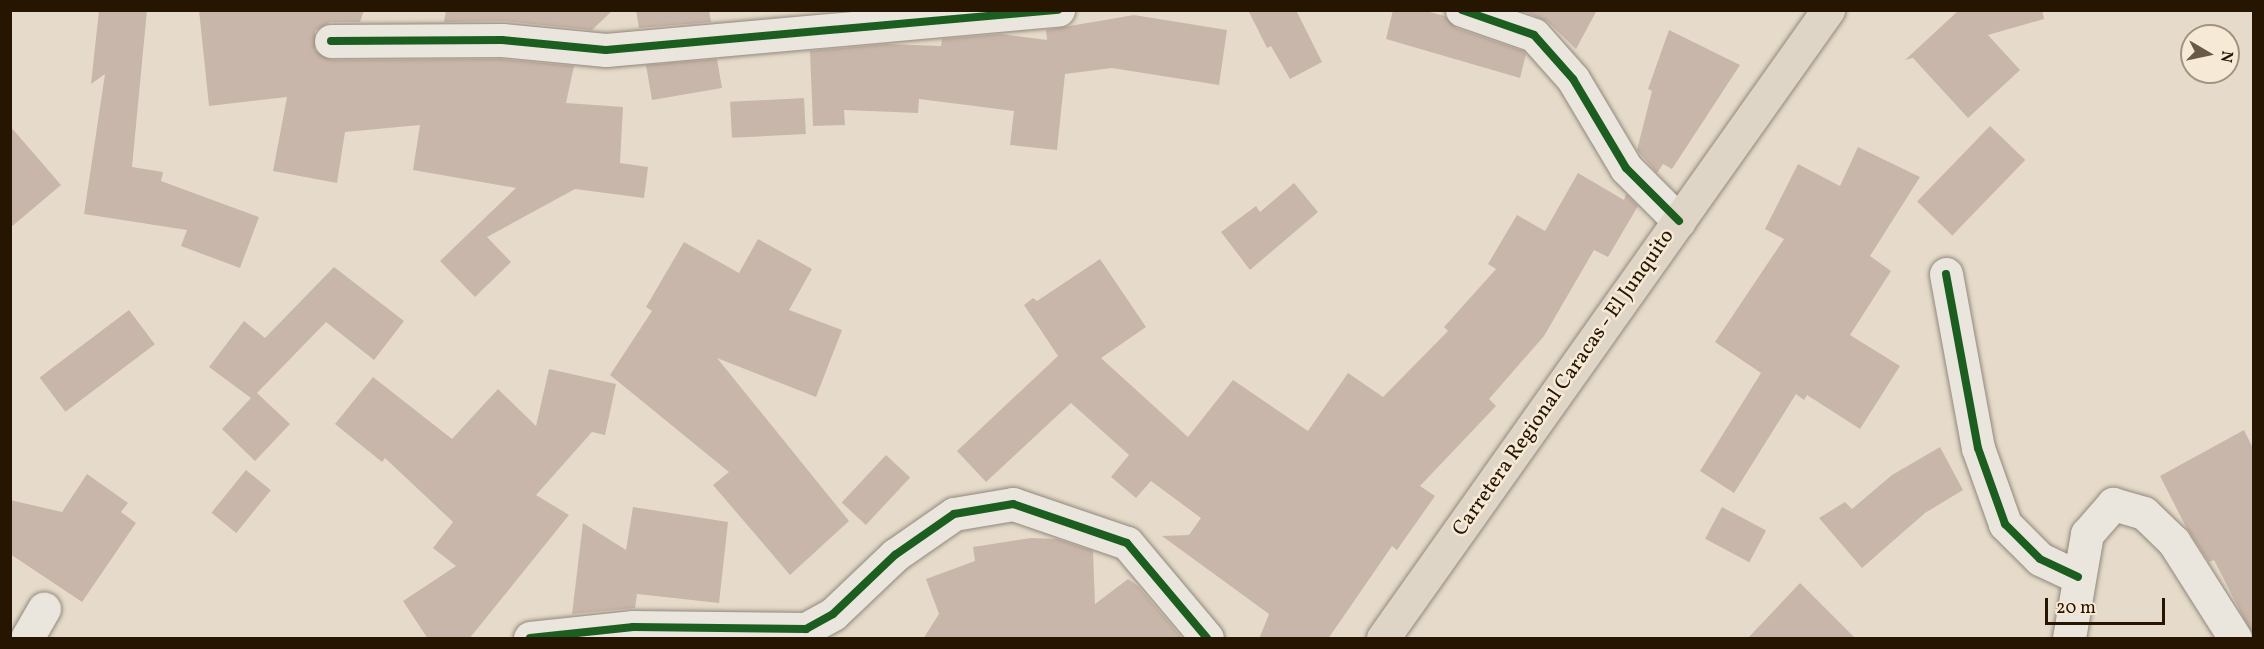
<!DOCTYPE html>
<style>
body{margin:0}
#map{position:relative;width:2264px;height:649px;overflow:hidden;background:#e6dbca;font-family:Vollkorn,serif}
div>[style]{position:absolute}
.building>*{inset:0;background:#c9b6aa;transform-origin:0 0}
.roads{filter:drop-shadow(0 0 2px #91887c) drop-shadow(0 0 2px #91887c)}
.minor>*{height:33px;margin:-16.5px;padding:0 16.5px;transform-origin:16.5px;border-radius:16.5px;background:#eae5dd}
.major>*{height:33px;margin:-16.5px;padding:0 16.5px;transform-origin:16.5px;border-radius:16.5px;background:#ded5c7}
.cycleway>*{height:8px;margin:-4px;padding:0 4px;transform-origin:4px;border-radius:4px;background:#1b5e20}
span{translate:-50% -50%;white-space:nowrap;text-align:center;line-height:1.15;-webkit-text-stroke:5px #f6e9d5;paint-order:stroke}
.street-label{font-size:21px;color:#251501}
.frame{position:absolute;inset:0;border:12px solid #251501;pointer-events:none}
.north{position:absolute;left:2180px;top:24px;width:60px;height:60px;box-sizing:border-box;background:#f6e9d5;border:2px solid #a29480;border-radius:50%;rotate:99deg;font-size:16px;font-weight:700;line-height:24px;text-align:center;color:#251501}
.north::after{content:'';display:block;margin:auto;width:21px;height:27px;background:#695a47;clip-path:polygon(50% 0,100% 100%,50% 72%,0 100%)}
.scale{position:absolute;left:2045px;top:598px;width:120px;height:27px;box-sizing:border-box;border:3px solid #251501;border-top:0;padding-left:8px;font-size:18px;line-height:21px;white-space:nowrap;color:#251501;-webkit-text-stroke:4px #f6e9d5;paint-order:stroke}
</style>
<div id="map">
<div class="building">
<i style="clip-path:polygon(99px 10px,147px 10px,132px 167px,163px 172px,161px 181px,259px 217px,240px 268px,181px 246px,187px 230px,84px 214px,105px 74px,91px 84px)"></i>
<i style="clip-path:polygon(199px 10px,364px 10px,360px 22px,330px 22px,315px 31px,315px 50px,331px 60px,501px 59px,574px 66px,566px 103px,623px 107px,620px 163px,648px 167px,644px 198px,575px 189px,487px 237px,511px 262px,475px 297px,440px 261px,516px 188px,413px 170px,420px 125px,345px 132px,337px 183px,273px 171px,287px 97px,209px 106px)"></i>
<i style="clip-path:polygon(446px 10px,613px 10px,592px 30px,504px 21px,444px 22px)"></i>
<i style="clip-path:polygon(636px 10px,709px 10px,711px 22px,639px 28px)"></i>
<i style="clip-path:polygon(1248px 10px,1296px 10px,1322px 62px,1290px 79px,1271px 46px,1267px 48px)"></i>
<i style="clip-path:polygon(1393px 10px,1422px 10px,1445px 16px,1456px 28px,1523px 51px,1526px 54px,1520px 78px,1386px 39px)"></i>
<i style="clip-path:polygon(1521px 10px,1597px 10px,1576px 49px,1548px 22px)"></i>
<i style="clip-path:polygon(1959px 10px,2042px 10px,2044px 19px,1988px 35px,2020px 70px,1968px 118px,1913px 58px,1905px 60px)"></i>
<i style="clip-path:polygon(1134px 15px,1227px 30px,1219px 85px,1112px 68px,1065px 74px,1057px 150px,1010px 145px,1014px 111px,919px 99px,918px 113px,844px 110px,845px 125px,813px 126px,810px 51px,887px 44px,941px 46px,942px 39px,1001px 34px,1047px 40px,1046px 30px)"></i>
<i style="clip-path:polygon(1669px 30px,1740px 65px,1672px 169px,1663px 164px,1657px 173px,1637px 150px,1652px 91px,1648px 89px)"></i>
<i style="clip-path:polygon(717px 59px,722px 88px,652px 100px,646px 65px)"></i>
<i style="left:804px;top:98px;width:36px;height:74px;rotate:87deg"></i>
<i style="clip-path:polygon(10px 126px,61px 185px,10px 228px)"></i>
<i style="left:1990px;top:126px;width:49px;height:105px;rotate:44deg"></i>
<i style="clip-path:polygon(1858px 147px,1920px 177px,1870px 256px,1891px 271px,1850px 335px,1900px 366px,1860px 429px,1807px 395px,1804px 400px,1796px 394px,1734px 493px,1700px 471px,1761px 373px,1715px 342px,1784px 239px,1765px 229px,1798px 164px,1840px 186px)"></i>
<i style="clip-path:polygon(1578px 173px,1624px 200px,1626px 194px,1638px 206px,1608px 257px,1594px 250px,1544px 336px,1489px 399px,1496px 406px,1420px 486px,1435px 496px,1397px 550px,1392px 546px,1328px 639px,1259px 639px,1269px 614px,1162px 536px,1189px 535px,1201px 518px,1151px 481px,1136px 498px,1111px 477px,1129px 455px,1071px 403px,986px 482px,957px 451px,1058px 356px,1024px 305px,1033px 298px,1037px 301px,1100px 259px,1146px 327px,1101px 358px,1188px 437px,1233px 380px,1308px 431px,1348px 373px,1383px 397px,1448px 331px,1444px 327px,1496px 269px,1488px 264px,1517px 215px,1545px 231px)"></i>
<i style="clip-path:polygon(1294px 183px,1318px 212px,1250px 270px,1221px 232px,1256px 206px,1260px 212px)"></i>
<i style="clip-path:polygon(758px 239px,812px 269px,789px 310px,842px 330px,816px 397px,717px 358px,849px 521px,790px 575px,713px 485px,729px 472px,610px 375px,652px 311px,646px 307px,684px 242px,739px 273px)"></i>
<i style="clip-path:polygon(334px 267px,404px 321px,374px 360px,326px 322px,257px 393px,290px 424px,255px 461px,222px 429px,251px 398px,209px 367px,244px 321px,265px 338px)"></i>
<i style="left:129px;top:310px;width:43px;height:112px;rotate:53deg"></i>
<i style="clip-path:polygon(549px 369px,616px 384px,605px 435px,592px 432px,536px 495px,569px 515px,469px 639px,428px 639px,403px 601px,456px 566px,433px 548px,453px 522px,385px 458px,382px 462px,335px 424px,373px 377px,452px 439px,498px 389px,536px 426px)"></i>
<i style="clip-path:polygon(2244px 430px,2253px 448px,2253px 636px,2214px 560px,2209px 562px,2186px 527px,2160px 476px)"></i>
<i style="clip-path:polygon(1940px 447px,1963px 490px,1925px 513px,1862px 568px,1819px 518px,1845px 502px,1852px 509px,1892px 475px)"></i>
<i style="left:886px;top:455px;width:33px;height:65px;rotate:43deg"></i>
<i style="left:246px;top:470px;width:32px;height:55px;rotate:39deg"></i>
<i style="clip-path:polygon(87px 474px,128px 503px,121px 512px,136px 523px,82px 602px,10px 554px,10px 500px,62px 512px)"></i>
<i style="clip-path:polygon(633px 507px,728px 522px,719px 603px,637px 594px,635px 608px,572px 614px,583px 523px,626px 550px)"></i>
<i style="left:1722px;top:507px;width:50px;height:36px;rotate:28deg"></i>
<i style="clip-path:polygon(1031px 538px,1057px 539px,1093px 551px,1095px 604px,1128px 579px,1138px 586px,1183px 639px,923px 639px,939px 614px,926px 579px,975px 561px,973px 547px)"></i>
<i style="clip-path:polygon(1800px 583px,1856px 639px,1747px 639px)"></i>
</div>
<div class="roads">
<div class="minor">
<i style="left:1462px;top:10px;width:76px;rotate:19.1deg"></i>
<i style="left:1534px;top:35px;width:59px;rotate:48.4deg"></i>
<i style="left:1573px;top:79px;width:104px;rotate:59.2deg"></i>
<i style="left:1626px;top:168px;width:75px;rotate:45deg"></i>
<i style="left:331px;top:41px;width:171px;rotate:-0.3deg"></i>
<i style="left:502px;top:40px;width:104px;rotate:5.5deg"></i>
<i style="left:606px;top:50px;width:454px;rotate:-5.1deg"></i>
<i style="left:1946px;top:274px;width:177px;rotate:79.6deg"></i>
<i style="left:1978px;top:448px;width:81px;rotate:70.4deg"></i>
<i style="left:2005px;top:524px;width:49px;rotate:45deg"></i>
<i style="left:2040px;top:559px;width:42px;rotate:25.3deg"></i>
<i style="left:27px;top:638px;width:34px;rotate:-60deg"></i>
<i style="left:530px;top:638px;width:104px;rotate:-6.1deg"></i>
<i style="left:633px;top:627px;width:173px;rotate:0.7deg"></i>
<i style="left:806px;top:629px;width:31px;rotate:-29deg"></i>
<i style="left:833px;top:614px;width:86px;rotate:-43.6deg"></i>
<i style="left:895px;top:555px;width:72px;rotate:-34.8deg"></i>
<i style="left:954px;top:514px;width:60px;rotate:-9.6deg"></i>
<i style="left:1013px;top:504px;width:120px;rotate:18.9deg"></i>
<i style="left:1127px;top:543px;width:124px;rotate:49.9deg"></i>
<i style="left:2069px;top:638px;width:106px;rotate:-80.2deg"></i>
<i style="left:2087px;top:534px;width:40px;rotate:-49deg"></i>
<i style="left:2113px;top:504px;width:32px;rotate:16deg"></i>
<i style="left:2144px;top:513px;width:42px;rotate:44deg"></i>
<i style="left:2174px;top:542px;width:114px;rotate:57.6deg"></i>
</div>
<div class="major">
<i style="left:1383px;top:638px;width:770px;rotate:-54.68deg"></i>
</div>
</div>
<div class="cycleway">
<i style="left:1462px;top:10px;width:76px;rotate:19.1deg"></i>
<i style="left:1534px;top:35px;width:59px;rotate:48.4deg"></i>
<i style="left:1573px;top:79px;width:104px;rotate:59.2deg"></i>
<i style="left:1626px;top:168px;width:75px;rotate:45deg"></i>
<i style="left:331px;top:41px;width:171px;rotate:-0.3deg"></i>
<i style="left:502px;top:40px;width:104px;rotate:5.5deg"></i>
<i style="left:606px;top:50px;width:454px;rotate:-5.1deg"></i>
<i style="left:1946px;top:274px;width:177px;rotate:79.6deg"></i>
<i style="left:1978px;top:448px;width:81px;rotate:70.4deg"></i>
<i style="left:2005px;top:524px;width:49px;rotate:45deg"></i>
<i style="left:2040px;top:559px;width:42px;rotate:25.3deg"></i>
<i style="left:530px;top:638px;width:104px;rotate:-6.1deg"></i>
<i style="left:633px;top:627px;width:173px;rotate:0.7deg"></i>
<i style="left:806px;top:629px;width:31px;rotate:-29deg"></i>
<i style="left:833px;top:614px;width:86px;rotate:-43.6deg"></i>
<i style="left:895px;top:555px;width:72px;rotate:-34.8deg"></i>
<i style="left:954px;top:514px;width:60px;rotate:-9.6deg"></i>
<i style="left:1013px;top:504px;width:120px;rotate:18.9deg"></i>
<i style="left:1127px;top:543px;width:124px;rotate:49.9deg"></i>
</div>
<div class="street-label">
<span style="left:1564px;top:383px;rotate:-55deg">Carretera Regional Caracas - El Junquito</span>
</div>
<div class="frame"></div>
<div class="north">N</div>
<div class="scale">20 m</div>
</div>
